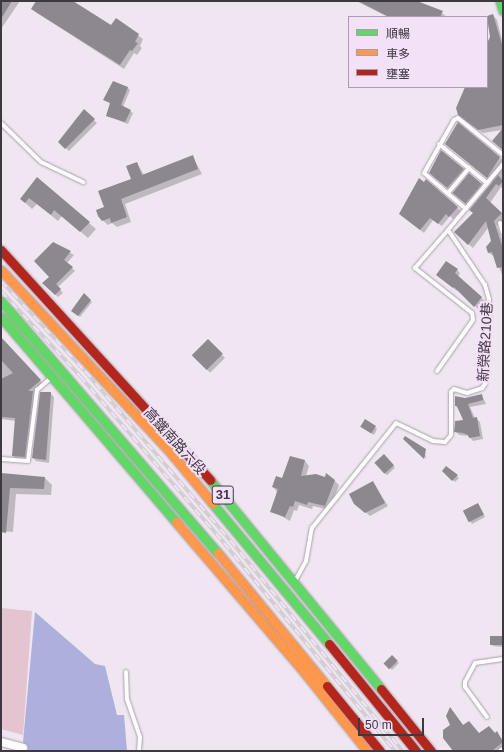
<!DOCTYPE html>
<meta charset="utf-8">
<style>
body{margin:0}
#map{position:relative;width:504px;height:752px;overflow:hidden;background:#f0e6f2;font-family:Arial,"Noto Sans TC",sans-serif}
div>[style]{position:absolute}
.green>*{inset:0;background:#e4c4d0}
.water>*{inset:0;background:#adafdc}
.shadow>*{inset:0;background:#0003;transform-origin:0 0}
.building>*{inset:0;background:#8d8790;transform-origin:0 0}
.roads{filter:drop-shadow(0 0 1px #a9a1aa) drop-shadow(0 0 1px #a9a1aa)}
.lane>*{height:4px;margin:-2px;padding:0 2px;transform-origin:2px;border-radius:2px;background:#fdfbfd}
.street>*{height:8px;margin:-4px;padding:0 4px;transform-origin:4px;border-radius:4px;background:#fdfbfd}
.fast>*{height:9px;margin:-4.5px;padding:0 4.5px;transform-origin:4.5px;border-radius:4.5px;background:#63d668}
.slow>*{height:9px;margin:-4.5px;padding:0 4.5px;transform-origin:4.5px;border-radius:4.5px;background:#ff974d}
.jam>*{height:9px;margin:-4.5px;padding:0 4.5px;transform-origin:4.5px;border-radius:4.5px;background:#b3261e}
.rail>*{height:4px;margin-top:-2px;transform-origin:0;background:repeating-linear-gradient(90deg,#f3e1f7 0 8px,#cfcccf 0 16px);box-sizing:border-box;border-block:1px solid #cfcccf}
span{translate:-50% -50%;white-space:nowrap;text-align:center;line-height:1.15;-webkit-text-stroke:4px #f3e1f7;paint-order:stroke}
.shield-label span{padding:1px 3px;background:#f3e1f7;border:1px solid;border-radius:3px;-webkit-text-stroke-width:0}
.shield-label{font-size:13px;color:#3f3840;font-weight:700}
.street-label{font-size:14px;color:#3f3840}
.frame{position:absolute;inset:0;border:2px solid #3f3840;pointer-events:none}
.legend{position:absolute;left:348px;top:16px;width:140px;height:72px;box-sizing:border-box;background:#f3e1f7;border:1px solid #ab9dae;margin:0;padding:5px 7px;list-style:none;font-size:12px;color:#3f3840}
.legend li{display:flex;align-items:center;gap:8px;height:20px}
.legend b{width:20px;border:1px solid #ab9dae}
.scale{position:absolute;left:358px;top:718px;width:66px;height:18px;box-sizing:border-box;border:2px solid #3f3840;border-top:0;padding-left:5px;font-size:12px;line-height:14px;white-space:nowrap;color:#3f3840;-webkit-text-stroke:3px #f3e1f7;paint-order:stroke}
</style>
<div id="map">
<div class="green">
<i style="clip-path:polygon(1px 608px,32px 611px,23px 735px,1px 729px)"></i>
</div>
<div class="water">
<i style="clip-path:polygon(35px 612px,95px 664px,105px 666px,117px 715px,124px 715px,127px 751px,29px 751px,23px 742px)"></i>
</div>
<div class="shadow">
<i style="clip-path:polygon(1px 1px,20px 1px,1px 29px)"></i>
<i style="clip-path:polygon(37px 1px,71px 1px,111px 26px,116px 20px,143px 39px,140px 46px,142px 48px,137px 55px,134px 53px,124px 69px,37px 13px,32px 8px)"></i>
<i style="clip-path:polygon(356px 1px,415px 1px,445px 15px,444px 17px,388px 17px)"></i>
<i style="clip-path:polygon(493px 15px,497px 20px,503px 44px,503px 151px,493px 141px,502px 130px,483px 133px,463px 119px,467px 87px,487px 87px,487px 45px,491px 37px,486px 17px)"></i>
<i style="clip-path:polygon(127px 87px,130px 90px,123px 107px,133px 113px,128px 124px,107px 116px,111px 104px,105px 100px)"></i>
<i style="clip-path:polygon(84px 111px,97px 123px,69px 151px,60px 142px,77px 124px,74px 121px)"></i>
<i style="clip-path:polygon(458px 124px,501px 159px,503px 158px,503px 188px,501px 187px,490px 203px,503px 215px,503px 220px,497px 226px,503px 241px,503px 277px,495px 257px,489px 253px,487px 247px,492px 241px,488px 228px,473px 248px,455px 232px,474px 213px,493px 183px,446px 144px)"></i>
<i style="clip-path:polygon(193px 157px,202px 174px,125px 204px,131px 222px,117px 227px,112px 223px,108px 225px,98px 216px,132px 179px,137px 163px,144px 175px)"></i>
<i style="clip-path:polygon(463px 169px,466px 173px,451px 191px,434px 176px)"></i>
<i style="clip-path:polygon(37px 179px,96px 229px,88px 238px,62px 216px,58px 221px,37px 204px,32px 209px,21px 199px)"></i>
<i style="clip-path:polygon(426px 180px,461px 211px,453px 219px,450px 216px,442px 226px,433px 220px,424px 233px,404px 217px)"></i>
<i style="clip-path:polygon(481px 184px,485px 188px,469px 206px,457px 196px)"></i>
<i style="clip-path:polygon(54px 243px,74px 255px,67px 263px,75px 271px,58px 287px,63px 293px,58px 297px,43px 283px,50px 277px)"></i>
<i style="clip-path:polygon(457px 270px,460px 273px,458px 277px,485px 301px,478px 309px,458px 289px,457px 291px,441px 278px)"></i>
<i style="clip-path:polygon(84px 295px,92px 302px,80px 317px,75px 313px)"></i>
<i style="clip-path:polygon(1px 338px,44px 385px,34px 393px,37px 396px,28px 460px,17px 460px,13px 456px,16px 421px,1px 419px)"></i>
<i style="left:208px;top:341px;width:24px;height:21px;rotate:45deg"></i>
<i style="clip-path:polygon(50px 393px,54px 397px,49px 463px,36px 461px,33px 458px)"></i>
<i style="clip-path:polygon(482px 395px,486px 404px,470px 407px,475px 418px,480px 422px,483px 439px,473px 441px,469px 436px,459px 435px,456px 432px,465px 421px,456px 406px,465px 399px)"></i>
<i style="clip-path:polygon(375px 427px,377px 429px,374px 435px,364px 428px)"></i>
<i style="clip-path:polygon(404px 439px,425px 450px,426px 459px)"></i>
<i style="left:384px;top:456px;width:16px;height:11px;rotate:47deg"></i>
<i style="clip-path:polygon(291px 457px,305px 461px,309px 466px,306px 476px,335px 481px,339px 485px,330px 510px,313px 506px,312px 509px,299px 505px,297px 511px,294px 510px,290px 521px,272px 511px,277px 492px,273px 487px,282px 479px)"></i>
<i style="clip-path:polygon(446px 467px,459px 478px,455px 482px,443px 471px)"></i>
<i style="clip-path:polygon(1px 474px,45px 478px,52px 485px,51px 495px,16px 494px,13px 532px,1px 531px)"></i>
<i style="clip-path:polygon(373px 482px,388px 506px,370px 516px,355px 503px)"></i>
<i style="clip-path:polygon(478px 504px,485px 517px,472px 524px,470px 521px)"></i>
<i style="clip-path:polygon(503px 637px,503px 647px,492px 646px)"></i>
<i style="clip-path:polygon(392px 657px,399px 663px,392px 670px,385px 663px)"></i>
<i style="clip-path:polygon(450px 708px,464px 726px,479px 734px,497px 733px,503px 740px,503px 751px,454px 751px)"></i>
</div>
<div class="building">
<i style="clip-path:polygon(1px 1px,12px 1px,1px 19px)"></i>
<i style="clip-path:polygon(36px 1px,73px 1px,111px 25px,116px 18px,139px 34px,135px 42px,138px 43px,132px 51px,130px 50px,120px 65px,31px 9px)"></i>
<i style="clip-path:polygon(358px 1px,417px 1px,443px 11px,440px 17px,389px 17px)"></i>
<i style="clip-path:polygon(493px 14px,503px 48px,503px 125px,478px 130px,458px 115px,456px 108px,465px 87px,487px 87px,487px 43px,490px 37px,487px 16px)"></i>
<i style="clip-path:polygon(113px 81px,128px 87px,121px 105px,131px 110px,125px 122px,106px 116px,110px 103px,103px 100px)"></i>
<i style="clip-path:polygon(84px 109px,95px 119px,65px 149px,58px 142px)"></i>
<i style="clip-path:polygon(458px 122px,500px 157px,487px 178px,445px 144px)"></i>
<i style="clip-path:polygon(503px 128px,503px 150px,492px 141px)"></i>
<i style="clip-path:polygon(441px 150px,464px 169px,447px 188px,429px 173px)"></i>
<i style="clip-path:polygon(193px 155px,198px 169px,121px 199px,127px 217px,111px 223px,110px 218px,102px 221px,98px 216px,96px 210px,104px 207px,98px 191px,131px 179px,126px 166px,137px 162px,142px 175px)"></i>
<i style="left:469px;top:173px;width:17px;height:26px;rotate:40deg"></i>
<i style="clip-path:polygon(498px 175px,503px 181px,499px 186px,496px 184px,486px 198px,502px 213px,494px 221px,503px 249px,503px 267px,497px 268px,492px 252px,488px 253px,486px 247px,491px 241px,486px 221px,468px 245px,454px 232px,473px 213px,469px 210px)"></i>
<i style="clip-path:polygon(37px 177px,90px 222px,80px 232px,54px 210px,51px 215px,29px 198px,25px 203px,20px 199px)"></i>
<i style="clip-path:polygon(419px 178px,424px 182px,426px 179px,458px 207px,449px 217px,446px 214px,438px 224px,430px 218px,420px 230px,399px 214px)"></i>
<i style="clip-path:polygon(53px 242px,71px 251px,64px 260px,73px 267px,56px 284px,61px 289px,55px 295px,42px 283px,49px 277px,34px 261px)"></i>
<i style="clip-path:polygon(446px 261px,458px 269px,455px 273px,482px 297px,474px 307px,454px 287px,453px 288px,436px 275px)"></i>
<i style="clip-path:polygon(84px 293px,91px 300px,78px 316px,71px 311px)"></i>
<i style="clip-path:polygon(1px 337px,41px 380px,28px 391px,33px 391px,25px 457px,12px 456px,15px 418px,1px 417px,1px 379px,13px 373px,1px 360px)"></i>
<i style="left:208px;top:339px;width:21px;height:23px;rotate:45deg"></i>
<i style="clip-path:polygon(40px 392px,51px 392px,46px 460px,32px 458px)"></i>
<i style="clip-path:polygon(482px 394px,483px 400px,468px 404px,473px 418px,477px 417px,480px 436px,469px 438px,468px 435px,463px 433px,454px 432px,455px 421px,463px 420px,457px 406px,455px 406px,455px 396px,465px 398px)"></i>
<i style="left:365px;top:419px;width:13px;height:9px;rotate:32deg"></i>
<i style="clip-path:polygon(405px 436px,426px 449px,424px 459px,403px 439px)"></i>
<i style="left:384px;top:454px;width:15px;height:13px;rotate:48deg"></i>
<i style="clip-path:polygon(290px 456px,305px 460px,301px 476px,316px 474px,325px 477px,326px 473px,335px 480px,325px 506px,308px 502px,307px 505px,295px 501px,293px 507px,290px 506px,285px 517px,270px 512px,278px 489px,272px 487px,276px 476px,282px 478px)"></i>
<i style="clip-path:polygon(446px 466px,458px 475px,452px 481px,442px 471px)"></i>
<i style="clip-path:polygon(1px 473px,45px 477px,44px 489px,10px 488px,6px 533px,1px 532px)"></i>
<i style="clip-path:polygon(373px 481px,385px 503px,365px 513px,354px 504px,349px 494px)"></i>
<i style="left:478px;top:503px;width:13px;height:17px;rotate:63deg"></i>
<i style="left:503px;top:636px;width:9px;height:13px;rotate:90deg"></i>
<i style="left:392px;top:655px;width:8px;height:12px;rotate:45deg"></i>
<i style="clip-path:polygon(450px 707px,463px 725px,469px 721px,479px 733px,489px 726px,495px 733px,497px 731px,503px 742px,492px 751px,453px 751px,443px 738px,443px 730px,450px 725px,446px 716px)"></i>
</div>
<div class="roads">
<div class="lane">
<i style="left:1px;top:123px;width:56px;rotate:44.3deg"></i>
<i style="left:41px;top:162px;width:47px;rotate:25.5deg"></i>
<i style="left:439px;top:144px;width:62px;rotate:39.1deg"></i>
<i style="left:448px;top:193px;width:33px;rotate:-50deg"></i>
<i style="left:466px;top:209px;width:55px;rotate:-139.4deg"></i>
<i style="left:424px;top:173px;width:61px;rotate:-60.5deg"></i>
<i style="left:454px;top:120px;width:4px;rotate:-27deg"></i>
<i style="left:458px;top:118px;width:58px;rotate:39.4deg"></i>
<i style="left:500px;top:223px;width:10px;rotate:73deg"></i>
<i style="left:437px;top:371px;width:62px;rotate:-54.8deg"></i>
<i style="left:473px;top:320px;width:7px;rotate:-98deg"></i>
<i style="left:472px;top:313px;width:73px;rotate:-141.7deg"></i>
<i style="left:415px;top:268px;width:50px;rotate:-49deg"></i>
<i style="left:1px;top:459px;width:27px;rotate:4deg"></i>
<i style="left:28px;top:461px;width:72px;rotate:-82.8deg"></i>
<i style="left:37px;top:390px;width:18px;rotate:-41deg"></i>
<i style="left:295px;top:581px;width:23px;rotate:-61deg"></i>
<i style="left:306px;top:561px;width:34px;rotate:-80deg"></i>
<i style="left:312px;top:528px;width:134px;rotate:-51.3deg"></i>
<i style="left:396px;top:423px;width:41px;rotate:25.9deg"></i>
<i style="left:433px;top:441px;width:12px;rotate:5deg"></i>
<i style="left:445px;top:442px;width:9px;rotate:-49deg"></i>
<i style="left:451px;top:435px;width:43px;rotate:-90deg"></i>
<i style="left:451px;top:392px;width:4px;rotate:-45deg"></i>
<i style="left:454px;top:389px;width:14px;rotate:17deg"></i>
<i style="left:467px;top:393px;width:16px;rotate:-18deg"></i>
<i style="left:482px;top:388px;width:5px;rotate:-53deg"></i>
<i style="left:485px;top:384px;width:85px;rotate:-87.3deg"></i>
<i style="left:489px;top:299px;width:15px;rotate:-106deg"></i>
<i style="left:485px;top:285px;width:66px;rotate:-123.9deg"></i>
<i style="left:448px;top:230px;width:86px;rotate:-50.2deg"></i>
<i style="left:126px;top:672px;width:27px;rotate:88deg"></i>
<i style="left:127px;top:699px;width:40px;rotate:71.1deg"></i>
<i style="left:140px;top:737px;width:14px;rotate:94deg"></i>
<i style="left:487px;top:717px;width:37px;rotate:-126deg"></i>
<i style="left:465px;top:687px;width:5px;rotate:-90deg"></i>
<i style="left:465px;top:682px;width:21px;rotate:-62deg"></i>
<i style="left:475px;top:663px;width:28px;rotate:-8deg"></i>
<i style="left:500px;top:751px;width:4px;rotate:-34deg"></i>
</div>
<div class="street">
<i style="left:1px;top:742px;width:23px;rotate:15deg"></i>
</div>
<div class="fast">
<i style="left:500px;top:1px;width:10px;rotate:73deg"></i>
<i style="left:1px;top:301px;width:333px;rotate:49.3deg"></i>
<i style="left:1px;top:317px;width:270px;rotate:49.5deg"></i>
<i style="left:210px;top:480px;width:270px;rotate:50.7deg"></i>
<i style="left:213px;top:504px;width:182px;rotate:50.4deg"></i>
</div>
<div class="slow">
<i style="left:1px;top:270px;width:248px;rotate:47.1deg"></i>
<i style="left:170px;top:452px;width:67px;rotate:50.4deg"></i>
<i style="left:176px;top:522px;width:197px;rotate:49.5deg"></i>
<i style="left:304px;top:672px;width:101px;rotate:51.4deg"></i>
<i style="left:218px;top:553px;width:172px;rotate:50.7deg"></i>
</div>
<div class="jam">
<i style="left:1px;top:250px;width:311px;rotate:47.7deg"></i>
<i style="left:329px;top:644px;width:138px;rotate:50.9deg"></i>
<i style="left:327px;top:686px;width:84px;rotate:50.8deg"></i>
<i style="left:381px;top:689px;width:80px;rotate:51.1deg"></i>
</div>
</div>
<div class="rail">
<i style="left:1px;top:281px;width:123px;rotate:47deg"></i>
<i style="left:85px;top:371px;width:223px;rotate:49.4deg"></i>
<i style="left:230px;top:540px;width:273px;rotate:50.7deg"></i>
<i style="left:1px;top:291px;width:116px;rotate:47.1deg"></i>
<i style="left:80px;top:376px;width:221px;rotate:49.2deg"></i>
<i style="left:224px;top:543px;width:269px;rotate:50.6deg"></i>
</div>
<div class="shield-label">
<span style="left:223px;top:495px">31</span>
</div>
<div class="street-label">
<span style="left:485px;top:342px;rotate:-87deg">新榮路210巷</span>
<span style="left:175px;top:441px;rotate:48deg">高鐵南路六段</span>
</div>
<div class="frame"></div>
<ul class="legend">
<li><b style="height:5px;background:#63d668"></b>順暢</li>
<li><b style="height:5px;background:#ff974d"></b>車多</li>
<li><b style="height:5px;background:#b3261e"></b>壅塞</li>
</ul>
<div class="scale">50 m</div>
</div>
